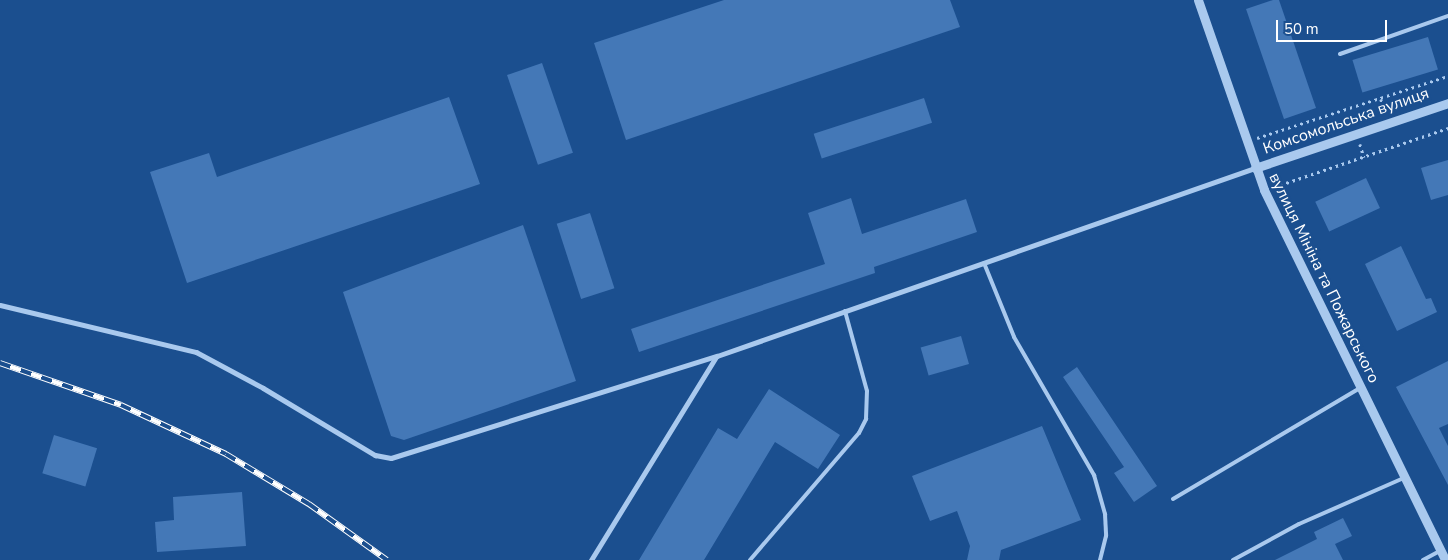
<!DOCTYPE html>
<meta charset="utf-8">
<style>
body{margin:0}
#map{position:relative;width:1448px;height:560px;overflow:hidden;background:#1b4f8f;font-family:"Nunito Sans",sans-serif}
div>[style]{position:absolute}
.building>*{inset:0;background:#4478b7;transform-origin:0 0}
.path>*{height:2.5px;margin-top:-1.25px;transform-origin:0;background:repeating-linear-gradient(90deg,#a9c9ee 0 2.5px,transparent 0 6.5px)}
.service>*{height:4px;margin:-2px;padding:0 2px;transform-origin:2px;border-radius:2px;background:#a9c9ee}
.minor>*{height:5px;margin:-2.5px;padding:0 2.5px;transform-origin:2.5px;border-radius:2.5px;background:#a9c9ee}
.tertiary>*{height:9px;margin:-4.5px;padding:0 4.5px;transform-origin:4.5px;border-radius:4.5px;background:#a9c9ee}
.rail>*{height:5.5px;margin-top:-2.75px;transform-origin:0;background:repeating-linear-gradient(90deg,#1b4f8f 0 11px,#fff 0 22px);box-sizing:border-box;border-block:1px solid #fff}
span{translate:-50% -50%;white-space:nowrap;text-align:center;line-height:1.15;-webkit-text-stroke:4.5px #1b4f8f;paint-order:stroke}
.street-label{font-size:16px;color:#fff}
.scale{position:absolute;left:1276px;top:20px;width:111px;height:22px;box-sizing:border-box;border:2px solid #fff;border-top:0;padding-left:6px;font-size:15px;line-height:18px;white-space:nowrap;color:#fff;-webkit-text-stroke:4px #1b4f8f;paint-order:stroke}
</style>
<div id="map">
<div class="building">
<i style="clip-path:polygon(724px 0,950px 0,960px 27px,626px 140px,594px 43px)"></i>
<i style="clip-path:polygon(1273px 0,1279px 0,1316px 108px,1284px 119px,1246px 9px)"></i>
<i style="left:1428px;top:37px;width:34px;height:79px;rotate:73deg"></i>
<i style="left:542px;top:63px;width:95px;height:37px;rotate:71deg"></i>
<i style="clip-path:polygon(449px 97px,480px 184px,187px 283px,150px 172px,209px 153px,217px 177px)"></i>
<i style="left:924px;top:98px;width:26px;height:116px;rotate:72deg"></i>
<i style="clip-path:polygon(1448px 160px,1448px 195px,1431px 200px,1421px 168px)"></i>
<i style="left:1366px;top:178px;width:33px;height:56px;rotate:65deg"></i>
<i style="clip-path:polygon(851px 198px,862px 234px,966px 199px,977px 232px,874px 267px,875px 273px,639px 352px,631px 329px,825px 264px,808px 213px)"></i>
<i style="left:590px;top:213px;width:79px;height:35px;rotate:72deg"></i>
<i style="clip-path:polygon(523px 225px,576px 381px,404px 440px,391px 436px,343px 292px)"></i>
<i style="clip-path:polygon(1401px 246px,1426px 299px,1431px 298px,1437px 312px,1397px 331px,1365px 264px)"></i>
<i style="left:961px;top:336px;width:29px;height:42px;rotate:74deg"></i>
<i style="clip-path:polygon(1448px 361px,1448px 424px,1439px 428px,1448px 446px,1448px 485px,1396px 387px)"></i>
<i style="clip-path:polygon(1077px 367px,1157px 486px,1134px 502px,1114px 473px,1124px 467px,1063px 377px)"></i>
<i style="clip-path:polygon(769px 389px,840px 435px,818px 469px,775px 442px,704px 560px,639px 560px,718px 428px,737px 439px)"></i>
<i style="clip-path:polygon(1042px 426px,1081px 520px,1001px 550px,999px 560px,967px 560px,970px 546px,957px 511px,930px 521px,912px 476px)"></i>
<i style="left:54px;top:435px;width:45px;height:40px;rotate:17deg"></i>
<i style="clip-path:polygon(242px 492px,246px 546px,157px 552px,155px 522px,174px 520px,173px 497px)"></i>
<i style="clip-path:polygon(1343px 518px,1352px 536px,1335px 544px,1343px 560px,1275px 560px,1317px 539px,1314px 532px)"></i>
</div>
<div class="path">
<i style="left:1381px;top:99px;width:15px;rotate:74deg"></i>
<i style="left:1257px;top:138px;width:201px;rotate:-18deg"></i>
<i style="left:1360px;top:144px;width:14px;rotate:73deg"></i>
<i style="left:1274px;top:187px;width:184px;rotate:-18.7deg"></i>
</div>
<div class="service">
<i style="left:1340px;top:54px;width:114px;rotate:-19.4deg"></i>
<i style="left:984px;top:263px;width:80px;rotate:67.9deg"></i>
<i style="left:1014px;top:337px;width:160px;rotate:59.9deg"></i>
<i style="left:1094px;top:475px;width:41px;rotate:74.2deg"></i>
<i style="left:1105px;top:514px;width:22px;rotate:87deg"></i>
<i style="left:1106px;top:536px;width:25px;rotate:104deg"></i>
<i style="left:1173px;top:499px;width:217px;rotate:-30.7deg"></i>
<i style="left:750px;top:560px;width:167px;rotate:-49.4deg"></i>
<i style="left:859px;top:433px;width:16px;rotate:-63deg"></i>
<i style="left:866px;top:419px;width:28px;rotate:-88deg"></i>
<i style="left:867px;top:391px;width:83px;rotate:-105.4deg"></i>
<i style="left:1233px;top:560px;width:75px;rotate:-28.6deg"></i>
<i style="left:1299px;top:524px;width:115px;rotate:-23.7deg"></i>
<i style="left:1423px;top:560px;width:19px;rotate:-28deg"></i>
</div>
<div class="minor">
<i style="left:0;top:305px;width:202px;rotate:13.5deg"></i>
<i style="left:196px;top:352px;width:76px;rotate:28.2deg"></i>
<i style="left:263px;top:388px;width:131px;rotate:30.9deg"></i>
<i style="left:375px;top:455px;width:16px;rotate:11deg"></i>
<i style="left:391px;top:458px;width:342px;rotate:-17.4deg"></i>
<i style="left:717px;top:356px;width:570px;rotate:-19.26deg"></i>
<i style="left:591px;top:560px;width:238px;rotate:-58.4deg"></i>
</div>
<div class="tertiary">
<i style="left:1198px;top:0;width:201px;rotate:70.8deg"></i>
<i style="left:1264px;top:190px;width:412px;rotate:63.9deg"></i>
<i style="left:1255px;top:168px;width:204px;rotate:-18.6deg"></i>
</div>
<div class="rail">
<i style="left:0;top:363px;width:128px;rotate:19.1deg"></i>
<i style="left:121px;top:405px;width:116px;rotate:25deg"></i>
<i style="left:226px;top:454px;width:97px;rotate:31.1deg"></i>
<i style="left:309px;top:504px;width:96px;rotate:35.7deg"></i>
</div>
<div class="street-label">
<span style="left:1346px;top:121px;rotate:-19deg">Комсомольська вулиця</span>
<span style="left:1324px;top:278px;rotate:64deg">вулиця Мініна та Пожарського</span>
</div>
<div class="scale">50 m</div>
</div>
